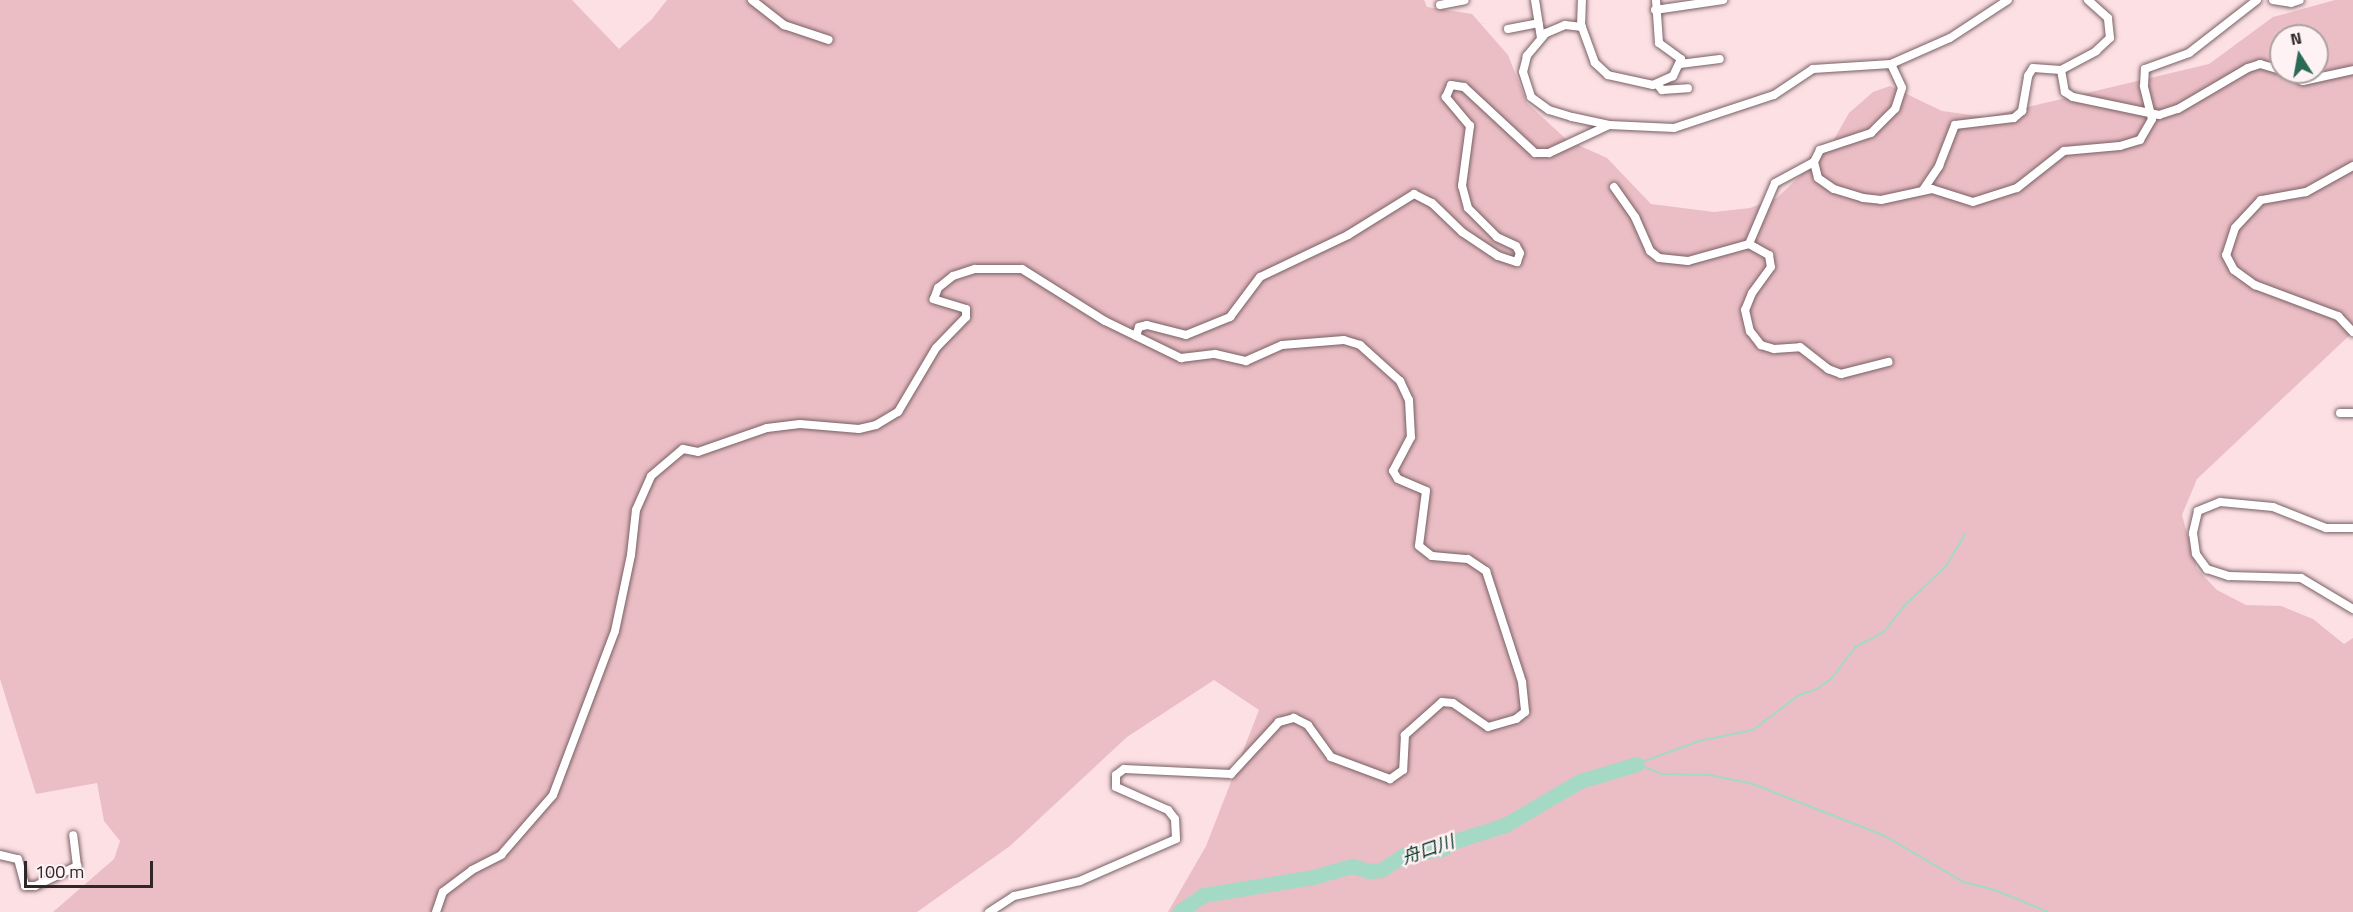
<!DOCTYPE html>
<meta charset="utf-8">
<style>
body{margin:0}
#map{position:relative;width:2353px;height:912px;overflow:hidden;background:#fce0e4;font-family:"Titillium Web","Noto Sans JP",sans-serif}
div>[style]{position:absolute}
.green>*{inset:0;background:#ebbec5}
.stream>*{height:2px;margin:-1px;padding:0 1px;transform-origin:1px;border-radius:1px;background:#a4d9c6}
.river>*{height:15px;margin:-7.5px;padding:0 7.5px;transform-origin:7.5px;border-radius:7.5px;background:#a4d9c6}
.roads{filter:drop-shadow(0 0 2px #786064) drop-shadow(0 0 2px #786064)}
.minor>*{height:8px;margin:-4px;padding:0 4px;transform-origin:4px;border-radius:4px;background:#fff}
span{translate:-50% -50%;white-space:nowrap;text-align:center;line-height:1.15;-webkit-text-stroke:4.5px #fef2f4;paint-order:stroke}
.water-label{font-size:18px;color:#07372a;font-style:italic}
.north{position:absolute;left:2269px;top:24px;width:60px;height:60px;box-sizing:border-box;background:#fef2f4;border:2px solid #aca1a2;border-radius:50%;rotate:349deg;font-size:16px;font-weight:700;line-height:24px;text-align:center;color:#312728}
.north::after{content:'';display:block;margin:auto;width:21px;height:27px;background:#2b6a57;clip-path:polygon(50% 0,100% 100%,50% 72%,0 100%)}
.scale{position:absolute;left:24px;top:861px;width:129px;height:27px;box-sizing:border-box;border:3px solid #312728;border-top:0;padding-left:8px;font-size:18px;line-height:21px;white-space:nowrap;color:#312728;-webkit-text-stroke:4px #fef2f4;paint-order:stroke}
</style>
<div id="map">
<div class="green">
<i style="clip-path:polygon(evenodd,0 0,572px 0,619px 49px,652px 19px,667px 0,1424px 0,1427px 7px,1472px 14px,1508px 55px,1527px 103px,1567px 140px,1607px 158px,1651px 204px,1714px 212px,1750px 208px,1777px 198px,1829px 148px,1849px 113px,1873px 92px,1890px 86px,1942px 111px,1986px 117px,2209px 64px,2273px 17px,2335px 0,2353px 0,2353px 332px,2197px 479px,2182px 515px,2197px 569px,2217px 590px,2246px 605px,2281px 606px,2313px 619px,2344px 644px,2353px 638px,2353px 912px,1168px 912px,1206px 846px,1259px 710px,1214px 680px,1127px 737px,1010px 846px,917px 912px,53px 912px,114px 859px,120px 841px,104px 821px,97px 783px,36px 794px,0 679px,0 0,2281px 36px,2317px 36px,2317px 72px,2281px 72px,2281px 36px)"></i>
</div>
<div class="stream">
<i style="left:1637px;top:764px;width:27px;rotate:22deg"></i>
<i style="left:1662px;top:774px;width:48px;rotate:1.2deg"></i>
<i style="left:1710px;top:775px;width:44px;rotate:11.8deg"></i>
<i style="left:1753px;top:784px;width:142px;rotate:21.5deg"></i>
<i style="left:1885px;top:836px;width:91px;rotate:30.5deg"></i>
<i style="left:1963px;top:882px;width:33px;rotate:14deg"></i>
<i style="left:1995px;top:890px;width:57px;rotate:22.5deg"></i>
<i style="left:1637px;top:764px;width:66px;rotate:-20.4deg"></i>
<i style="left:1699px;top:741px;width:55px;rotate:-11.5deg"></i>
<i style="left:1753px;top:730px;width:58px;rotate:-37.3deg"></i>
<i style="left:1799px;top:695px;width:19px;rotate:-18deg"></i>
<i style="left:1817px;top:689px;width:19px;rotate:-36deg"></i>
<i style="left:1832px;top:678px;width:39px;rotate:-53deg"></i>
<i style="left:1855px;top:647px;width:31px;rotate:-27deg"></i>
<i style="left:1883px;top:633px;width:37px;rotate:-52deg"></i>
<i style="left:1906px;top:604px;width:55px;rotate:-43.5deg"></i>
<i style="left:1946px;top:566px;width:37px;rotate:-59deg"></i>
</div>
<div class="river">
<i style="left:1179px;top:912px;width:29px;rotate:-35deg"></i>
<i style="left:1203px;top:895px;width:111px;rotate:-9.3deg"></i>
<i style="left:1313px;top:877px;width:41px;rotate:-15.8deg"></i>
<i style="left:1352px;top:866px;width:19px;rotate:16deg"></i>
<i style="left:1370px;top:871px;width:11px;rotate:-5deg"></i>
<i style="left:1381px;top:870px;width:30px;rotate:-33deg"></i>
<i style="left:1406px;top:854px;width:36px;rotate:-8deg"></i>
<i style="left:1442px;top:849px;width:15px;rotate:-32deg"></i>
<i style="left:1455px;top:841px;width:52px;rotate:-17.7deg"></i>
<i style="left:1505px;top:825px;width:87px;rotate:-30.4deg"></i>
<i style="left:1580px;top:781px;width:59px;rotate:-16.6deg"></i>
</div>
<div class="roads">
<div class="minor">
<i style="left:752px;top:0;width:41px;rotate:38deg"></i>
<i style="left:784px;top:25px;width:47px;rotate:18.4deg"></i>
<i style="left:1535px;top:0;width:38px;rotate:81deg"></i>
<i style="left:1656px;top:0;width:43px;rotate:86deg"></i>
<i style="left:1659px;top:43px;width:27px;rotate:36deg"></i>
<i style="left:1681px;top:59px;width:19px;rotate:115deg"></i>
<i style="left:1673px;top:76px;width:22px;rotate:156deg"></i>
<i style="left:1653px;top:85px;width:46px;rotate:-167.5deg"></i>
<i style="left:1608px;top:75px;width:18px;rotate:-137deg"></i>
<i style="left:1595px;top:63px;width:38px;rotate:-110deg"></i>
<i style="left:1582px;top:27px;width:17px;rotate:-173deg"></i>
<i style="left:1565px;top:25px;width:21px;rotate:157deg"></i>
<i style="left:1546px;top:33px;width:30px;rotate:130deg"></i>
<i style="left:1527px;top:56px;width:16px;rotate:104deg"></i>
<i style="left:1523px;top:72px;width:26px;rotate:72deg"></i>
<i style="left:1531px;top:97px;width:22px;rotate:36deg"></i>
<i style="left:1549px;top:110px;width:24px;rotate:17deg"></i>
<i style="left:1572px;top:117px;width:38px;rotate:12deg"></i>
<i style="left:1609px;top:125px;width:65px;rotate:2.6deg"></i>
<i style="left:1674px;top:128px;width:105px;rotate:-18.3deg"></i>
<i style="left:1774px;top:95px;width:47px;rotate:-33.7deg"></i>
<i style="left:1813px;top:69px;width:78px;rotate:-3.7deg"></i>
<i style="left:1891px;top:64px;width:64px;rotate:-23.8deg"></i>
<i style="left:1950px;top:38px;width:69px;rotate:-33.2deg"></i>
<i style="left:2273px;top:0;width:18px;rotate:9deg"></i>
<i style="left:2291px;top:3px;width:9px;rotate:-18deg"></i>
<i style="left:1440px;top:5px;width:25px;rotate:-11deg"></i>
<i style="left:1655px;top:10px;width:69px;rotate:-8.4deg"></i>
<i style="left:1581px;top:27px;width:27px;rotate:-88deg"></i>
<i style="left:1508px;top:29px;width:31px;rotate:-11deg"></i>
<i style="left:1680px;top:64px;width:40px;rotate:-7.1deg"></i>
<i style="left:1891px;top:64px;width:26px;rotate:65deg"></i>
<i style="left:1902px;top:88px;width:22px;rotate:108deg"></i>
<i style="left:1895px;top:109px;width:34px;rotate:135deg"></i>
<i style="left:1871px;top:133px;width:54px;rotate:161.6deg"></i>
<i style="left:1820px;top:150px;width:13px;rotate:117deg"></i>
<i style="left:1814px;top:162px;width:16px;rotate:76deg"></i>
<i style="left:1818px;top:178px;width:19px;rotate:35deg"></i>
<i style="left:1834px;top:189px;width:30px;rotate:17deg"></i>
<i style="left:1863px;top:198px;width:18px;rotate:6deg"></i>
<i style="left:1881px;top:200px;width:52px;rotate:-12.2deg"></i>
<i style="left:1932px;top:189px;width:43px;rotate:17.6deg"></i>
<i style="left:1973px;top:202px;width:46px;rotate:-17.7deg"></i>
<i style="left:2017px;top:188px;width:60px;rotate:-38.2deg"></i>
<i style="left:2064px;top:151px;width:56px;rotate:-5.1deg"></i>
<i style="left:2120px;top:146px;width:21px;rotate:-17deg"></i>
<i style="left:2140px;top:140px;width:24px;rotate:-60deg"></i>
<i style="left:2152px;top:119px;width:34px;rotate:-104deg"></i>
<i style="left:2144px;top:86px;width:17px;rotate:-87deg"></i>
<i style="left:2145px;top:69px;width:47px;rotate:-20deg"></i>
<i style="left:2189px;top:53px;width:86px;rotate:-37.9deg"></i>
<i style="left:2061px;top:70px;width:22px;rotate:80deg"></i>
<i style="left:2065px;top:92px;width:9px;rotate:32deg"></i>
<i style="left:2073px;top:97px;width:88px;rotate:11.8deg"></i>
<i style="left:2159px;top:115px;width:20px;rotate:-18deg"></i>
<i style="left:2178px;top:109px;width:81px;rotate:-30.4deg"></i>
<i style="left:2248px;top:68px;width:13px;rotate:-18deg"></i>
<i style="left:2260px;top:64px;width:22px;rotate:16deg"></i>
<i style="left:2284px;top:72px;width:21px;rotate:25deg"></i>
<i style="left:2303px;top:81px;width:51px;rotate:-12.4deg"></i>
<i style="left:1657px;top:84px;width:8px;rotate:50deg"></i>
<i style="left:1662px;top:90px;width:26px;rotate:-4deg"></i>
<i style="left:2353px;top:166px;width:54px;rotate:151deg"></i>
<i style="left:2306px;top:192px;width:46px;rotate:169.9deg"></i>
<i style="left:2261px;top:200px;width:38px;rotate:133deg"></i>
<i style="left:2235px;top:228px;width:28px;rotate:108deg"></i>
<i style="left:2226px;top:255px;width:17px;rotate:62deg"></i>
<i style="left:2234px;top:270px;width:26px;rotate:36deg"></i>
<i style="left:2255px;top:285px;width:89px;rotate:20.5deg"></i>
<i style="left:2338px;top:316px;width:22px;rotate:47deg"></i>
<i style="left:1614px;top:187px;width:37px;rotate:55deg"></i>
<i style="left:1635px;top:217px;width:37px;rotate:66deg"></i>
<i style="left:1650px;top:251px;width:11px;rotate:38deg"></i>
<i style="left:1659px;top:258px;width:29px;rotate:6deg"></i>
<i style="left:1688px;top:261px;width:63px;rotate:-15.6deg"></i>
<i style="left:1749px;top:244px;width:23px;rotate:29deg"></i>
<i style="left:1769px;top:255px;width:12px;rotate:81deg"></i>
<i style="left:1771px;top:267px;width:32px;rotate:126deg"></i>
<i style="left:1752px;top:293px;width:18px;rotate:112deg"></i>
<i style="left:1745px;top:310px;width:22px;rotate:77deg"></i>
<i style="left:1750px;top:331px;width:18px;rotate:52deg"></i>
<i style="left:1761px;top:345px;width:14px;rotate:17deg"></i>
<i style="left:1774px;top:349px;width:26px;rotate:-4deg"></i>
<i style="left:1800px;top:347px;width:36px;rotate:38deg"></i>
<i style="left:1828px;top:369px;width:14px;rotate:21deg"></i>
<i style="left:1841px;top:374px;width:49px;rotate:-14.3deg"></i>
<i style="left:1923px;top:190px;width:29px;rotate:-56deg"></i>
<i style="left:1939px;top:166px;width:44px;rotate:-68.7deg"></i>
<i style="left:1955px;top:125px;width:59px;rotate:-6.8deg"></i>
<i style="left:2014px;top:118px;width:11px;rotate:-41deg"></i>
<i style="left:2022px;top:111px;width:36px;rotate:-80deg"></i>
<i style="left:2028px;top:76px;width:9px;rotate:-58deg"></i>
<i style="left:2033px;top:68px;width:28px;rotate:4deg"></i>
<i style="left:2061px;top:70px;width:40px;rotate:-28deg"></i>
<i style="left:2096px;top:51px;width:19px;rotate:-43deg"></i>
<i style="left:2110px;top:38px;width:20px;rotate:-96deg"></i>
<i style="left:2108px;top:18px;width:27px;rotate:-138deg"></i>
<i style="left:1749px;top:244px;width:66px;rotate:-66.9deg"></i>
<i style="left:1775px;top:183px;width:44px;rotate:-28.3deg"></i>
<i style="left:1136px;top:336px;width:9px;rotate:-72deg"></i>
<i style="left:1139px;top:327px;width:8px;rotate:-14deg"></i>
<i style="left:1147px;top:325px;width:40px;rotate:14.4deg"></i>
<i style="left:1186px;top:335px;width:48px;rotate:-22.2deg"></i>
<i style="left:1230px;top:317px;width:50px;rotate:-53.1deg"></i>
<i style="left:1260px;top:277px;width:98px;rotate:-25.5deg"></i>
<i style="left:1348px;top:235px;width:78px;rotate:-31.8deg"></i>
<i style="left:1414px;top:194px;width:20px;rotate:27deg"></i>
<i style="left:1432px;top:203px;width:42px;rotate:44deg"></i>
<i style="left:1462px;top:232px;width:43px;rotate:33.7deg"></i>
<i style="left:1498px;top:256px;width:20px;rotate:18deg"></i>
<i style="left:1517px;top:262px;width:9px;rotate:-72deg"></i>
<i style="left:1520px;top:253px;width:8px;rotate:-120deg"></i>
<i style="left:1516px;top:246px;width:21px;rotate:-155deg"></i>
<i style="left:1497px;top:237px;width:41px;rotate:-135deg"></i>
<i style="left:1468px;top:208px;width:23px;rotate:-105deg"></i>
<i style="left:1462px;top:186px;width:61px;rotate:-82.4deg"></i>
<i style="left:1470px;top:126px;width:38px;rotate:-130deg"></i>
<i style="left:1446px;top:97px;width:13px;rotate:-67deg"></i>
<i style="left:1451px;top:85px;width:13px;rotate:9deg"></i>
<i style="left:1464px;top:87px;width:97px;rotate:42.9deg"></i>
<i style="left:1535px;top:153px;width:14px"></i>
<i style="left:1549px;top:153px;width:66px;rotate:-25deg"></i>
<i style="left:2340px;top:413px;width:13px"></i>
<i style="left:2353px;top:528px;width:27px;rotate:180deg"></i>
<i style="left:2326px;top:528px;width:57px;rotate:-158.4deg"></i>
<i style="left:2273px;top:507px;width:53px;rotate:-174.6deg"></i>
<i style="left:2220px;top:502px;width:24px;rotate:158deg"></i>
<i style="left:2198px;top:511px;width:23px;rotate:103deg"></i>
<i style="left:2193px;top:533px;width:21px;rotate:82deg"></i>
<i style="left:2196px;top:554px;width:19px;rotate:54deg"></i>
<i style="left:2207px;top:569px;width:23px;rotate:18deg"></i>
<i style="left:2229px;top:576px;width:72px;rotate:1.6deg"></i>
<i style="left:2301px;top:578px;width:61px;rotate:30.8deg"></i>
<i style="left:0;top:855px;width:18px;rotate:13deg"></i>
<i style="left:18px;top:859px;width:28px;rotate:75deg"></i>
<i style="left:25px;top:886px;width:10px"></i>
<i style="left:35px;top:886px;width:47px;rotate:-25.5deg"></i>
<i style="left:77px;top:866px;width:31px;rotate:-97deg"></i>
<i style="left:436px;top:912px;width:21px;rotate:-71deg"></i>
<i style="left:443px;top:892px;width:36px;rotate:-37deg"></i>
<i style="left:472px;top:870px;width:33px;rotate:-27deg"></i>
<i style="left:501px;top:855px;width:79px;rotate:-49.1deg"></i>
<i style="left:553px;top:795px;width:175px;rotate:-69.3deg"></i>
<i style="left:615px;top:631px;width:78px;rotate:-78.1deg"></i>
<i style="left:631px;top:555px;width:45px;rotate:-83.7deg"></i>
<i style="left:636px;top:510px;width:37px;rotate:-66deg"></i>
<i style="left:651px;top:476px;width:42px;rotate:-40.2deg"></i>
<i style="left:683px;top:449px;width:15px;rotate:11deg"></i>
<i style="left:698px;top:452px;width:73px;rotate:-19.2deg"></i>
<i style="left:767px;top:428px;width:33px;rotate:-7deg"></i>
<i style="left:800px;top:424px;width:59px;rotate:4.8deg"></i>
<i style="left:859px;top:429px;width:17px;rotate:-13deg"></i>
<i style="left:876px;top:425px;width:26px;rotate:-31deg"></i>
<i style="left:898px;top:412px;width:74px;rotate:-59.3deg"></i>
<i style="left:936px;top:348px;width:43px;rotate:-45.9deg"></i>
<i style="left:966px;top:317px;width:8px;rotate:-90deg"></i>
<i style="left:966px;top:309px;width:34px;rotate:-163deg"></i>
<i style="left:934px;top:299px;width:12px;rotate:-70deg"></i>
<i style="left:938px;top:288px;width:19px;rotate:-39deg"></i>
<i style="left:953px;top:276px;width:23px;rotate:-18deg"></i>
<i style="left:975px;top:269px;width:47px"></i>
<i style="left:1022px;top:269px;width:98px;rotate:32.1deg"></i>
<i style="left:1105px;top:321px;width:85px;rotate:26deg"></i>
<i style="left:1181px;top:358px;width:34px;rotate:-7deg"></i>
<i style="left:1215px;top:354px;width:32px;rotate:13deg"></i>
<i style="left:1246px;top:361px;width:39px;rotate:-24deg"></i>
<i style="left:1282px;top:345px;width:62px;rotate:-4.6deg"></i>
<i style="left:1344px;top:340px;width:17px;rotate:17deg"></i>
<i style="left:1360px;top:345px;width:54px;rotate:42deg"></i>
<i style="left:1400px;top:381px;width:21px;rotate:65deg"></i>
<i style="left:1409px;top:400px;width:37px;rotate:87deg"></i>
<i style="left:1411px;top:437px;width:38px;rotate:118deg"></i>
<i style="left:1393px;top:471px;width:9px;rotate:58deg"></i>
<i style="left:1398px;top:479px;width:30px;rotate:23deg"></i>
<i style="left:1426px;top:491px;width:55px;rotate:97.3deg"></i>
<i style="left:1419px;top:546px;width:16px;rotate:38deg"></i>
<i style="left:1432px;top:556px;width:36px;rotate:5deg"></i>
<i style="left:1468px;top:559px;width:22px;rotate:34deg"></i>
<i style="left:1486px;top:571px;width:117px;rotate:72deg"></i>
<i style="left:1522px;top:682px;width:30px;rotate:84deg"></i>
<i style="left:1525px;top:712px;width:11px;rotate:142deg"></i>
<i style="left:1516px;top:719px;width:29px;rotate:164deg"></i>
<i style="left:1488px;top:727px;width:42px;rotate:-145.6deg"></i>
<i style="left:1453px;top:703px;width:11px;rotate:-175deg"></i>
<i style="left:1442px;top:702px;width:50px;rotate:138.3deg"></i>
<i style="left:1405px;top:735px;width:35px;rotate:93deg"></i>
<i style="left:1403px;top:770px;width:16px;rotate:145deg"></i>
<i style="left:1390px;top:779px;width:63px;rotate:-159.6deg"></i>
<i style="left:1331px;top:757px;width:39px;rotate:-126deg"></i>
<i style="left:1308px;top:725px;width:16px;rotate:-153deg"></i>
<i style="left:1294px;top:718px;width:16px;rotate:165deg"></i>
<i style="left:1279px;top:722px;width:71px;rotate:132.7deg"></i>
<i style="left:1231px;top:774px;width:107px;rotate:-177.3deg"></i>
<i style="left:1124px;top:769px;width:10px;rotate:143deg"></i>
<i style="left:1116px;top:775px;width:12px;rotate:90deg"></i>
<i style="left:1116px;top:787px;width:57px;rotate:23.9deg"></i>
<i style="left:1168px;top:810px;width:11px;rotate:52deg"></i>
<i style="left:1175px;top:819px;width:20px;rotate:87deg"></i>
<i style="left:1176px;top:839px;width:105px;rotate:156.4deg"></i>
<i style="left:1080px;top:881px;width:68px;rotate:167.2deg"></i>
<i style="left:1014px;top:896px;width:30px;rotate:147deg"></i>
</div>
</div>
<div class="water-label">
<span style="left:1428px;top:850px;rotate:-19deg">舟口川</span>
</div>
<div class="north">N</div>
<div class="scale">100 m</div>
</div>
